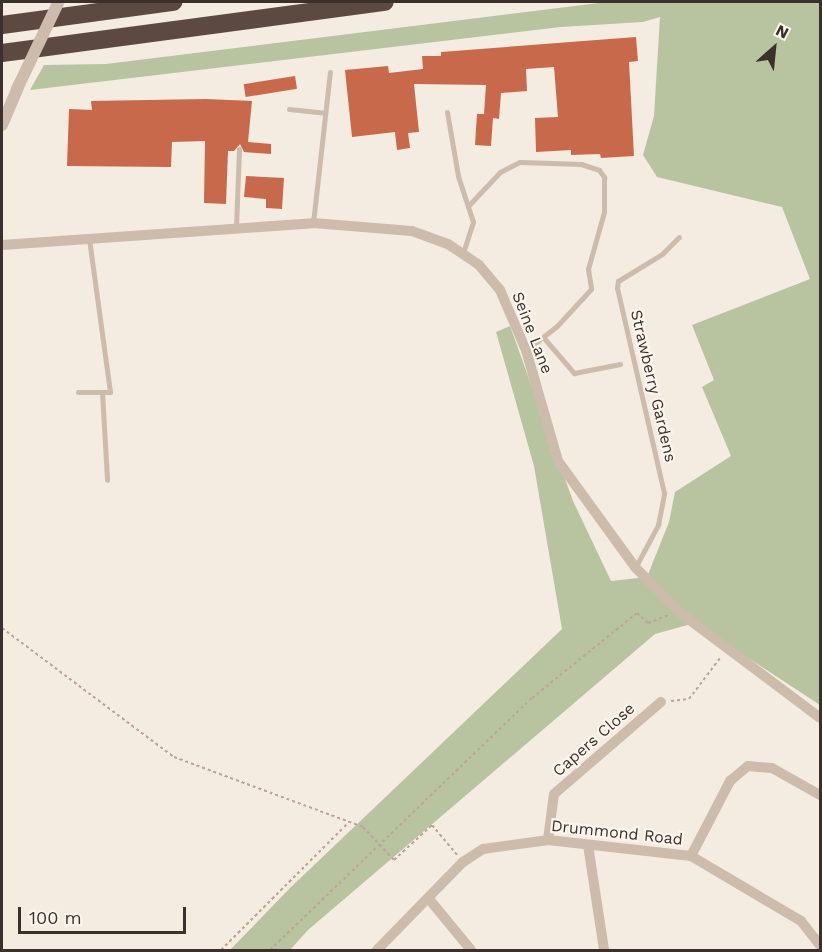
<!DOCTYPE html>
<style>
body{margin:0}
#map{position:relative;width:822px;height:952px;overflow:hidden;background:#f4ebe1;font-family:"Work Sans",sans-serif}
div>[style]{position:absolute}
.green>*{inset:0;background:#b8c4a0}
.building>*{inset:0;background:#c8694b;transform-origin:0 0}
.path>*{height:2px;margin-top:-1px;transform-origin:0;background:repeating-linear-gradient(90deg,#b9a596 0 3px,transparent 0 6px)}
.service>*{height:5px;margin:-2.5px;padding:0 2.5px;transform-origin:2.5px;border-radius:2.5px;background:#cdbbac}
.minor>*{height:10px;margin:-5px;padding:0 5px;transform-origin:5px;border-radius:5px;background:#cdbbac}
.tertiary>*{height:12px;margin:-6px;padding:0 6px;transform-origin:6px;border-radius:6px;background:#cdbbac}
.motorway>*{height:18px;margin:-9px;padding:0 9px;transform-origin:9px;border-radius:9px;background:#5c4a42}
.tertiary-bridge>*{height:12px;margin:-6px;padding:0 6px;transform-origin:6px;border-radius:6px;background:#cdbbac}
span{translate:-50% -50%;white-space:nowrap;text-align:center;line-height:1.15;-webkit-text-stroke:4.5px #fbf5ee;paint-order:stroke}
.street-label{font-size:16px;color:#3b302b}
.frame{position:absolute;inset:0;border:3px solid #3b302b;pointer-events:none}
.north{position:absolute;left:744px;top:18px;width:60px;height:60px;-webkit-text-stroke:4px #fbf5ee;paint-order:stroke;rotate:27deg;font-size:16px;font-weight:700;line-height:24px;text-align:center;color:#3b302b}
.north::after{content:'';display:block;margin:auto;width:21px;height:27px;background:#3b302b;clip-path:polygon(50% 0,100% 100%,50% 72%,0 100%)}
.scale{position:absolute;left:18px;top:907px;width:168px;height:27px;box-sizing:border-box;border:3px solid #3b302b;border-top:0;padding-left:8px;font-size:18px;line-height:21px;white-space:nowrap;color:#3b302b;-webkit-text-stroke:4px #fbf5ee;paint-order:stroke}
</style>
<div id="map">
<div class="green">
<i style="clip-path:polygon(607px 2px,820px 2px,820px 705px,695px 623px,655px 634px,308px 930px,290px 950px,230px 950px,290px 888px,562px 629px,534px 466px,496px 332px,510px 326px,573px 501px,611px 581px,647px 577px,669px 522px,675px 492px,731px 456px,702px 387px,714px 380px,692px 325px,810px 279px,782px 207px,657px 177px,643px 155px,654px 116px,660px 17px,643px 22px,561px 27px,30px 90px,44px 65px,106px 64px)"></i>
</div>
<div class="building">
<i style="clip-path:polygon(636px 37px,638px 61px,629px 62px,634px 156px,601px 158px,600px 154px,571px 155px,571px 150px,536px 152px,535px 118px,558px 117px,554px 67px,526px 69px,527px 91px,501px 93px,499px 119px,493px 118px,491px 146px,475px 145px,477px 114px,484px 114px,486px 85px,414px 84px,419px 132px,408px 133px,410px 148px,397px 150px,395px 132px,352px 137px,345px 70px,388px 66px,389px 73px,423px 69px,422px 56px,441px 56px,441px 52px)"></i>
<i style="left:295px;top:76px;width:13px;height:52px;rotate:81deg"></i>
<i style="clip-path:polygon(206px 99px,252px 101px,248px 142px,271px 144px,271px 154px,244px 152px,240px 144px,234px 151px,228px 151px,226px 204px,204px 203px,205px 141px,172px 142px,171px 167px,67px 166px,69px 109px,92px 110px,91px 101px)"></i>
<i style="clip-path:polygon(246px 176px,284px 178px,282px 209px,266px 208px,266px 199px,244px 197px)"></i>
</div>
<div class="path">
<i style="left:2px;top:628px;width:215px;rotate:36.9deg"></i>
<i style="left:174px;top:757px;width:202px;rotate:20.3deg"></i>
<i style="left:363px;top:827px;width:45px;rotate:46.8deg"></i>
<i style="left:394px;top:860px;width:52px;rotate:-42.6deg"></i>
<i style="left:432px;top:825px;width:39px;rotate:50deg"></i>
<i style="left:671px;top:701px;width:18px;rotate:-6deg"></i>
<i style="left:689px;top:699px;width:51px;rotate:-52.9deg"></i>
<i style="left:221px;top:950px;width:180px;rotate:-45deg"></i>
<i style="left:270px;top:950px;width:364px;rotate:-43.9deg"></i>
<i style="left:532px;top:698px;width:135px;rotate:-39deg"></i>
<i style="left:637px;top:613px;width:15px;rotate:42deg"></i>
<i style="left:648px;top:623px;width:22px;rotate:-21deg"></i>
</div>
<div class="service">
<i style="left:289px;top:109px;width:36px;rotate:6deg"></i>
<i style="left:447px;top:112px;width:65px;rotate:80.2deg"></i>
<i style="left:458px;top:176px;width:48px;rotate:71.9deg"></i>
<i style="left:473px;top:222px;width:32px;rotate:108deg"></i>
<i style="left:468px;top:206px;width:47px;rotate:-46.7deg"></i>
<i style="left:500px;top:172px;width:22px;rotate:-27deg"></i>
<i style="left:520px;top:162px;width:61px;rotate:1.9deg"></i>
<i style="left:581px;top:164px;width:19px;rotate:18deg"></i>
<i style="left:599px;top:170px;width:9px;rotate:54deg"></i>
<i style="left:604px;top:177px;width:35px;rotate:90deg"></i>
<i style="left:604px;top:212px;width:59px;rotate:105.7deg"></i>
<i style="left:588px;top:269px;width:20px;rotate:81deg"></i>
<i style="left:591px;top:289px;width:50px;rotate:132.6deg"></i>
<i style="left:557px;top:326px;width:39px;rotate:142deg"></i>
<i style="left:313px;top:223px;width:152px;rotate:-83.6deg"></i>
<i style="left:236px;top:227px;width:78px;rotate:-87.8deg"></i>
<i style="left:543px;top:337px;width:48px;rotate:49.3deg"></i>
<i style="left:574px;top:373px;width:47px;rotate:-11.1deg"></i>
<i style="left:78px;top:392px;width:32px"></i>
<i style="left:110px;top:392px;width:155px;rotate:-97.8deg"></i>
<i style="left:102px;top:392px;width:88px;rotate:86.7deg"></i>
<i style="left:636px;top:566px;width:47px;rotate:-61.8deg"></i>
<i style="left:658px;top:525px;width:33px;rotate:-79deg"></i>
<i style="left:664px;top:493px;width:210px;rotate:-102.9deg"></i>
<i style="left:617px;top:288px;width:7px;rotate:-82deg"></i>
<i style="left:618px;top:281px;width:52px;rotate:-31.5deg"></i>
<i style="left:662px;top:254px;width:24px;rotate:-45deg"></i>
</div>
<div class="minor">
<i style="left:2px;top:245px;width:312px;rotate:-4deg"></i>
<i style="left:313px;top:223px;width:99px;rotate:4.6deg"></i>
<i style="left:412px;top:231px;width:38px;rotate:20deg"></i>
<i style="left:448px;top:244px;width:37px;rotate:34deg"></i>
<i style="left:479px;top:265px;width:33px;rotate:50deg"></i>
<i style="left:500px;top:290px;width:65px;rotate:66.6deg"></i>
<i style="left:526px;top:350px;width:116px;rotate:73.9deg"></i>
<i style="left:558px;top:461px;width:131px;rotate:54deg"></i>
<i style="left:635px;top:567px;width:63px;rotate:45.6deg"></i>
<i style="left:679px;top:612px;width:176px;rotate:36.9deg"></i>
<i style="left:548px;top:840px;width:46px;rotate:-82.6deg"></i>
<i style="left:554px;top:794px;width:141px;rotate:-40.7deg"></i>
<i style="left:588px;top:845px;width:106px;rotate:81.3deg"></i>
<i style="left:691px;top:856px;width:85px;rotate:-62.5deg"></i>
<i style="left:730px;top:781px;width:23px;rotate:-40deg"></i>
<i style="left:748px;top:766px;width:24px;rotate:5deg"></i>
<i style="left:772px;top:768px;width:55px;rotate:29.4deg"></i>
<i style="left:429px;top:899px;width:66px;rotate:50.5deg"></i>
<i style="left:377px;top:950px;width:123px;rotate:-45.7deg"></i>
<i style="left:463px;top:862px;width:24px;rotate:-33deg"></i>
<i style="left:483px;top:849px;width:66px;rotate:-7.9deg"></i>
<i style="left:548px;top:840px;width:144px;rotate:6.4deg"></i>
<i style="left:691px;top:856px;width:128px;rotate:30.6deg"></i>
<i style="left:801px;top:921px;width:31px;rotate:52deg"></i>
</div>
<div class="tertiary">
<i style="left:2px;top:125px;width:39px;rotate:-67deg"></i>
</div>
<div class="motorway">
<i style="left:2px;top:25px;width:173px;rotate:-7.7deg"></i>
<i style="left:2px;top:53px;width:386px;rotate:-7.6deg"></i>
</div>
<div class="tertiary-bridge">
<i style="left:17px;top:89px;width:95px;rotate:-64.5deg"></i>
</div>
<div class="street-label">
<span style="left:532px;top:333px;rotate:69deg">Seine Lane</span>
<span style="left:653px;top:386px;rotate:77deg">Strawberry Gardens</span>
<span style="left:594px;top:740px;rotate:-41deg">Capers Close</span>
<span style="left:617px;top:833px;rotate:6deg">Drummond Road</span>
</div>
<div class="frame"></div>
<div class="north">N</div>
<div class="scale">100 m</div>
</div>
